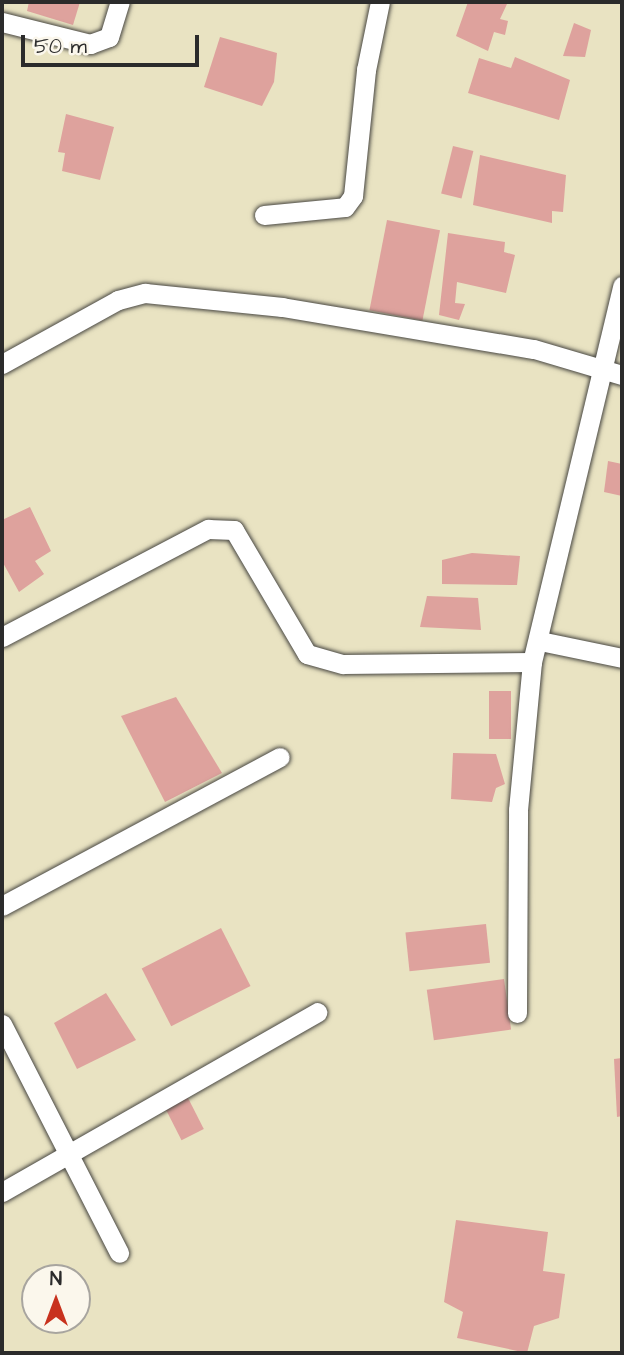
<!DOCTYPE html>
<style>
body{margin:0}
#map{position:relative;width:624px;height:1355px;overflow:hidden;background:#e9e3c2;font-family:"Architects Daughter",sans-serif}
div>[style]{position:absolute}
.building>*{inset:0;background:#dea29d;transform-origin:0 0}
.roads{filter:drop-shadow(0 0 2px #484742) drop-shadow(0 0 2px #484742)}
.street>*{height:19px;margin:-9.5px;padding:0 9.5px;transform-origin:9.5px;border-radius:9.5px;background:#fff}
span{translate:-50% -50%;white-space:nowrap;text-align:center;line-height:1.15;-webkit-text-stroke:6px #fbf7ec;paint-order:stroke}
.frame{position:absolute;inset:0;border:4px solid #2b2b2b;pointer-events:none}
.north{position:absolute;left:21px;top:1264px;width:70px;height:70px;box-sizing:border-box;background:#fbf7ec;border:2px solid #a8a59f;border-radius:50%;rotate:0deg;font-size:19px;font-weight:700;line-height:28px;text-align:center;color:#2b2b2b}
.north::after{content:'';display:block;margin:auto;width:24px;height:32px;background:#c8321e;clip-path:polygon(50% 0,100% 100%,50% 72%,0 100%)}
.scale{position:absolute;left:21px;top:35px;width:178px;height:32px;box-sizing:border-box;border:4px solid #2b2b2b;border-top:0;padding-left:9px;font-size:21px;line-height:24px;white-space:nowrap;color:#2b2b2b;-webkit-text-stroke:5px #fbf7ec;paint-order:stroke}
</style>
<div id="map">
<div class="building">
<i style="clip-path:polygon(29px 2px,80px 2px,73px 25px,27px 11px)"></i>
<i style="clip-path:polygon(468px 2px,507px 4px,500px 19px,508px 21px,505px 35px,494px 32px,488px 51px,456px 36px)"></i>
<i style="clip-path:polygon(574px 23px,591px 30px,585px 57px,563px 56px)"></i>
<i style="clip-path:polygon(220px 37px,277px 53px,274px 82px,262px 106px,204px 87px)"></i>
<i style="clip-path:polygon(515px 57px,570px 80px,559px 120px,468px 93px,479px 58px,511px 68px)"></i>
<i style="clip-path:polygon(66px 114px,114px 127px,100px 180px,62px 171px,65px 153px,58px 152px)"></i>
<i style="left:453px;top:146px;width:21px;height:49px;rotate:14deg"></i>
<i style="clip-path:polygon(480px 155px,566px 175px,563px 212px,552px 211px,552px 223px,473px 205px)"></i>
<i style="left:387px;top:220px;width:54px;height:92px;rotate:11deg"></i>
<i style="clip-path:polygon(448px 233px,505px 242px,504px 252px,515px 255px,506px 293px,457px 282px,455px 303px,465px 304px,459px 320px,439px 315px)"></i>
<i style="clip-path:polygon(608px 461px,622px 464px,622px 496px,604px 492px)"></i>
<i style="clip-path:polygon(30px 507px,51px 551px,35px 561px,44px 574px,19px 592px,2px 561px,2px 520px)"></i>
<i style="clip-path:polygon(472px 553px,520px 556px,517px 585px,442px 584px,442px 560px)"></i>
<i style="clip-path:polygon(427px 596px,478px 598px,481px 630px,420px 627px)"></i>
<i style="left:489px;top:691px;width:22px;height:48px"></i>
<i style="clip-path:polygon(176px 697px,222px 773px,165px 802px,121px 716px)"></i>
<i style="clip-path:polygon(453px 753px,496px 754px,505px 784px,496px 788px,492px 802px,451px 799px)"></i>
<i style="left:486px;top:924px;width:39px;height:81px;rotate:84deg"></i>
<i style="left:221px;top:928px;width:65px;height:89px;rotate:63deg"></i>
<i style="left:504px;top:979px;width:51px;height:78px;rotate:82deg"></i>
<i style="clip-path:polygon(106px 993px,136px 1040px,77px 1069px,54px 1023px)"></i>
<i style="clip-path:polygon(622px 1058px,622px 1116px,617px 1117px,614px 1059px)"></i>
<i style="left:187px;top:1096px;width:37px;height:25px;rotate:63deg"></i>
<i style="clip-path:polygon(456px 1220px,548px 1232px,543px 1271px,565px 1274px,559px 1318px,534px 1326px,527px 1353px,457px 1338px,463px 1312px,444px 1302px)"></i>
</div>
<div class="roads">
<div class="street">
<i style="left:2px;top:22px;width:91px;rotate:14deg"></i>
<i style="left:90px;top:44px;width:20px;rotate:-20deg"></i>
<i style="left:109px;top:37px;width:37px;rotate:-73deg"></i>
<i style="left:264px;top:215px;width:81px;rotate:-5.6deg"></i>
<i style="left:345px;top:207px;width:14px;rotate:-54deg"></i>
<i style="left:353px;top:196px;width:127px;rotate:-84.1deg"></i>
<i style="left:366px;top:70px;width:69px;rotate:-78.4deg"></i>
<i style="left:2px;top:364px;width:132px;rotate:-28.9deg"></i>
<i style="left:118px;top:300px;width:28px;rotate:-15deg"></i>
<i style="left:145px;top:293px;width:138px;rotate:5.8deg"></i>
<i style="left:282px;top:307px;width:255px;rotate:9.5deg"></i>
<i style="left:534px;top:349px;width:92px;rotate:16.5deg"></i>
<i style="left:2px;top:637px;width:233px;rotate:-27.7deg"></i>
<i style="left:208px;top:529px;width:26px;rotate:2deg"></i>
<i style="left:234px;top:530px;width:144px;rotate:59.5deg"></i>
<i style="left:307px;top:654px;width:37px;rotate:16deg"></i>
<i style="left:343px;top:664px;width:189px;rotate:-0.6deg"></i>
<i style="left:540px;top:641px;width:84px;rotate:11.7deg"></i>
<i style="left:2px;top:906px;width:315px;rotate:-28.2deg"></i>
<i style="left:517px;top:1013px;width:203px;rotate:-89.7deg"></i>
<i style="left:518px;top:810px;width:149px;rotate:-84.6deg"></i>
<i style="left:532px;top:662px;width:387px;rotate:-76.5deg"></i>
<i style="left:2px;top:1024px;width:257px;rotate:62.9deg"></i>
<i style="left:2px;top:1192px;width:363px;rotate:-29.7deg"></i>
</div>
</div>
<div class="frame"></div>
<div class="north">N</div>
<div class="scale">50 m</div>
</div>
